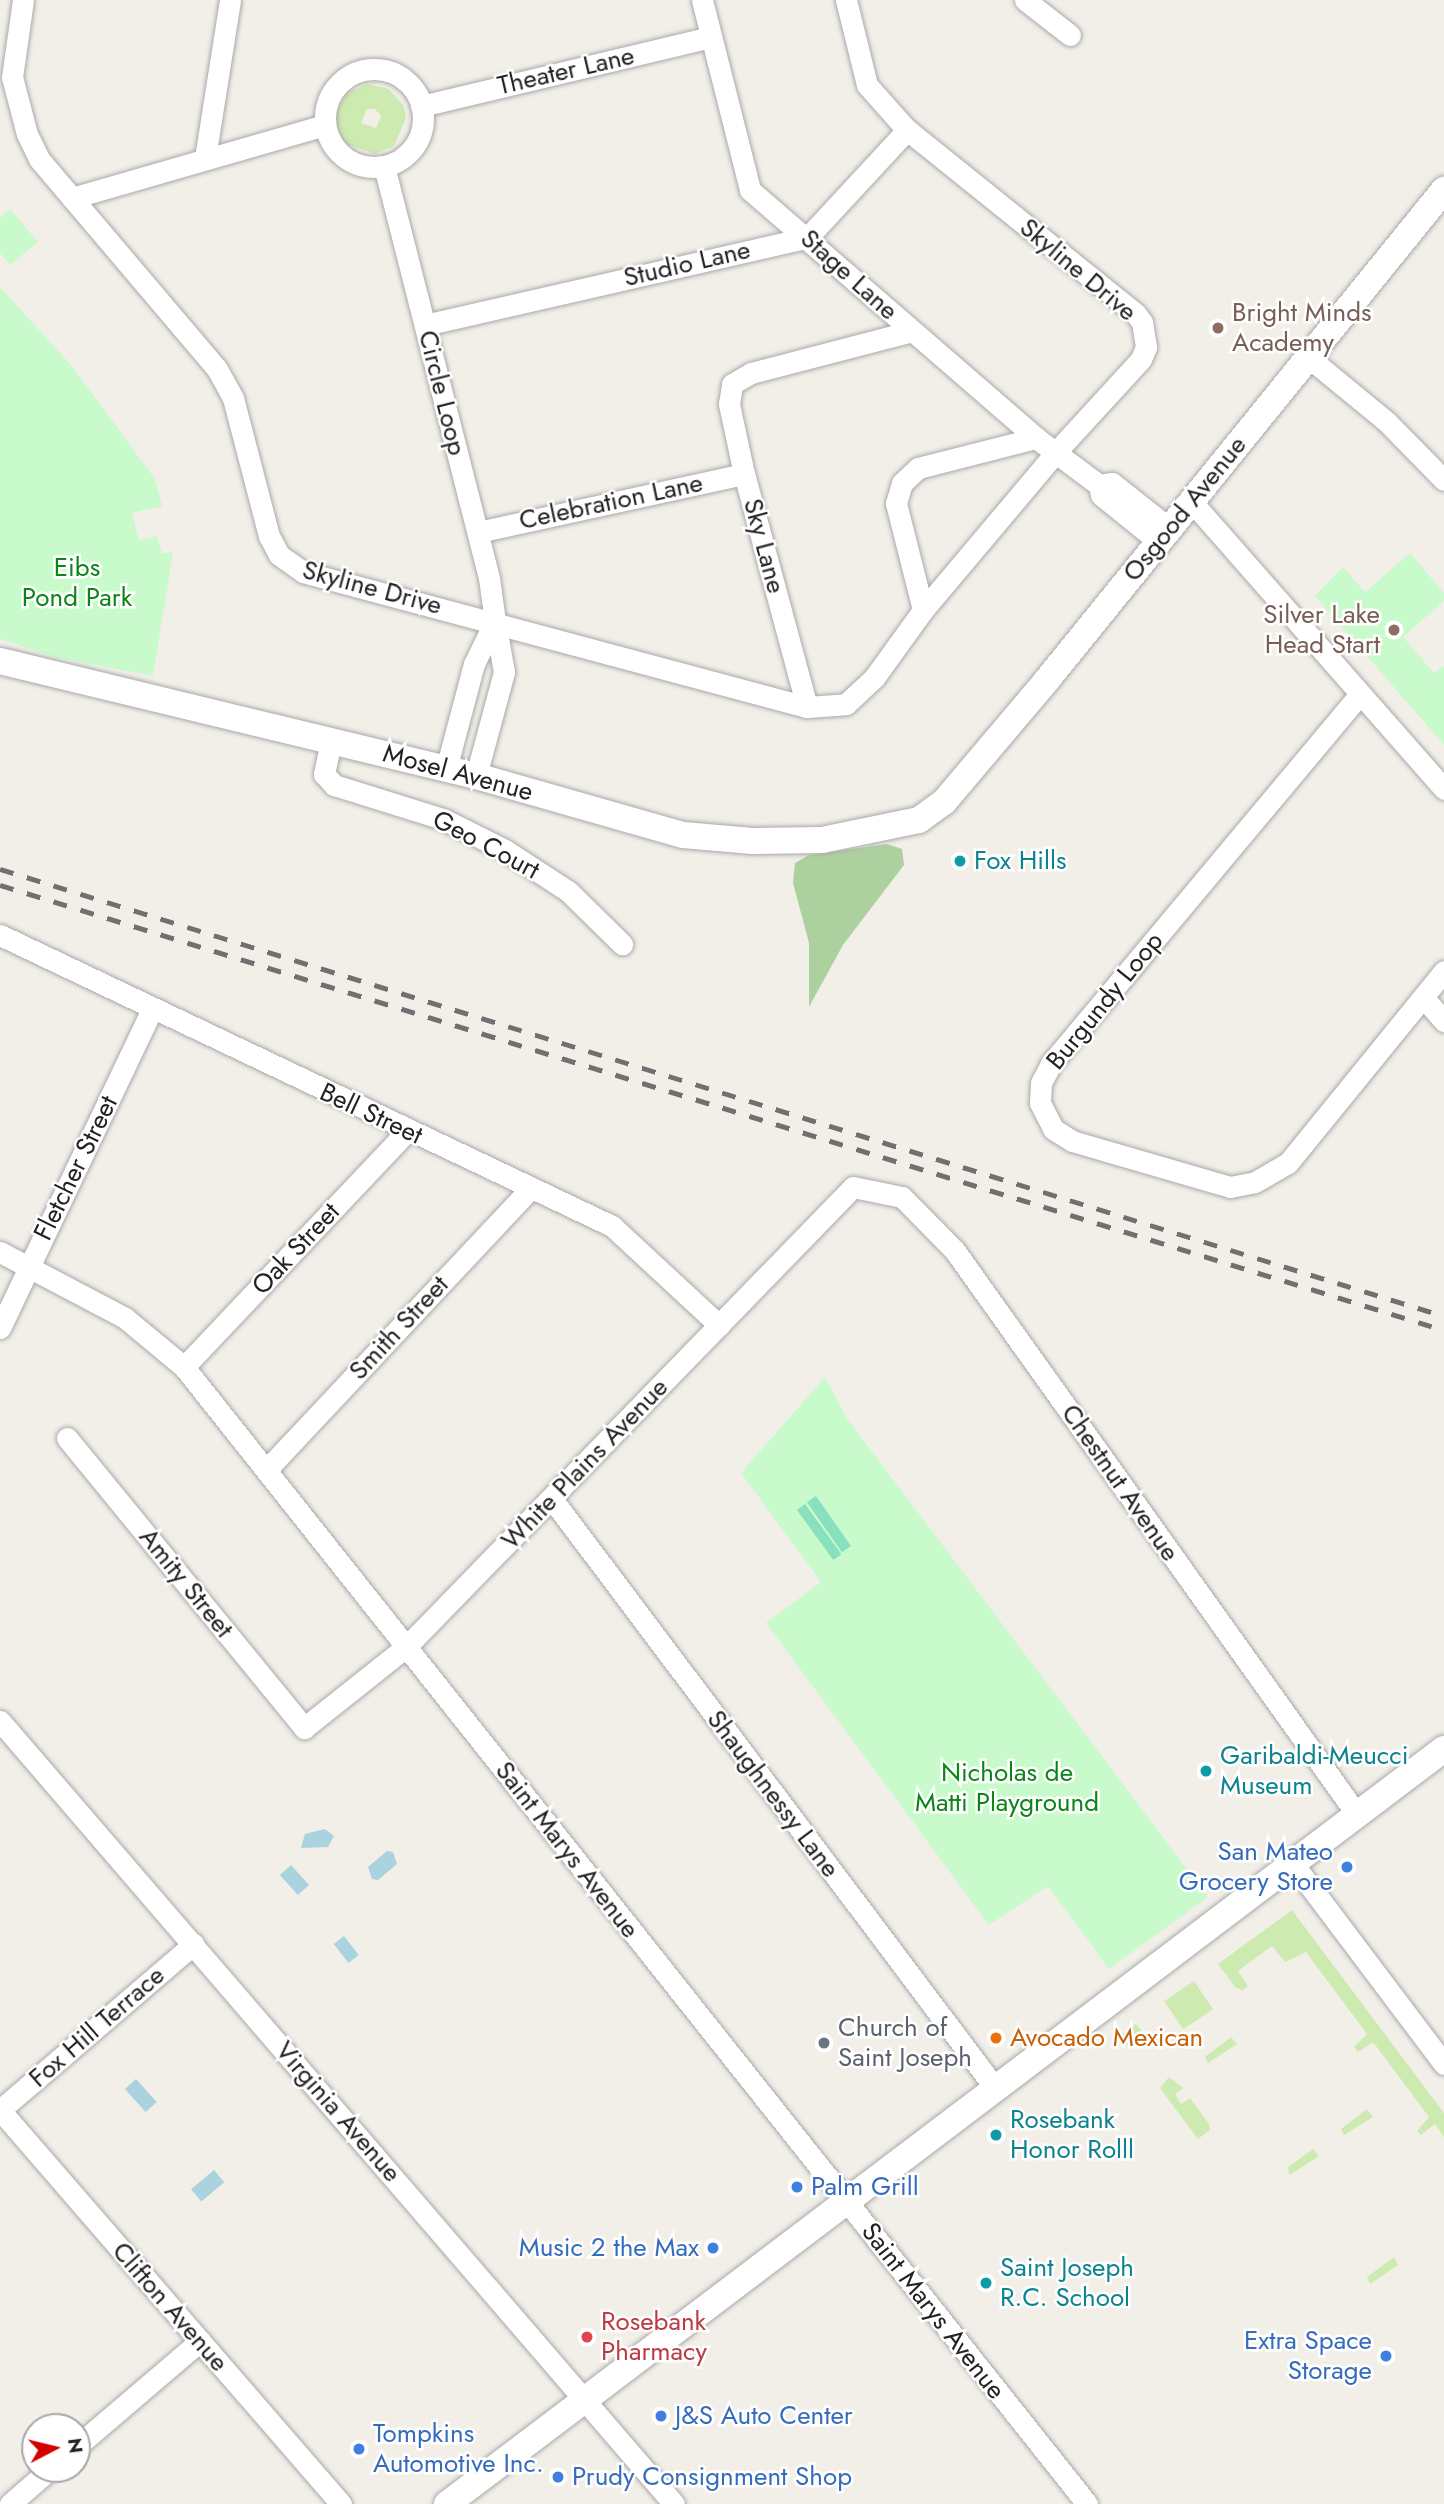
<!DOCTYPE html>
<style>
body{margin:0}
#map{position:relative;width:1444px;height:2504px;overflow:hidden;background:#f2efe9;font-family:Jost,sans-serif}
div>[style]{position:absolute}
.grass>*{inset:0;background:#cdebb0;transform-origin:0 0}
.forest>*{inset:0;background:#add19e}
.park>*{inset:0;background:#c8facc}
.pitch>*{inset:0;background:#88e0be;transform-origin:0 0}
.water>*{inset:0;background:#aad3df;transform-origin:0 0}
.roads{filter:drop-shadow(0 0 2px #a9a9a9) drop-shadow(0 0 2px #a9a9a9)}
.minor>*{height:21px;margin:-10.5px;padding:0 10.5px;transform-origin:10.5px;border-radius:10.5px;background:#fff}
.minor>.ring{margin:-10.5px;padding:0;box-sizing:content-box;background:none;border:21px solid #fff;border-radius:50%}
.tertiary>*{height:26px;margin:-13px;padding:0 13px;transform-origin:13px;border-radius:13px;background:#fff}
.rail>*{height:5px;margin-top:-2.5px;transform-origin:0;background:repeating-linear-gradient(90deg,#707070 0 14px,transparent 0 28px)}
.dots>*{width:19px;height:19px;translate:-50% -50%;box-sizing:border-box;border:4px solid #fff;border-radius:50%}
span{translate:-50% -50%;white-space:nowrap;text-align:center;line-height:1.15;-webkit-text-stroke:5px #fff;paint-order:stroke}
.street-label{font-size:26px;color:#222}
.education-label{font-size:26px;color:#785e54}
.left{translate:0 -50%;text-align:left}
.right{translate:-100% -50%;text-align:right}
.park-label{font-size:26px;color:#0c8416}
.culture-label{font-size:26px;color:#0d838f}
.shop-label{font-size:26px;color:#366cbe}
.worship-label{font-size:26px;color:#5b616d}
.food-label{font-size:26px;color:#c56008}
.health-label{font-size:26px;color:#be3a42}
.north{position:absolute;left:21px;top:2413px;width:70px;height:70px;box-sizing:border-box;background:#fff;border:2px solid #a7a7a7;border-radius:50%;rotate:83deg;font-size:19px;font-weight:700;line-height:28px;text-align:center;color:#222}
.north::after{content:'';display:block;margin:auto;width:24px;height:32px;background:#d40000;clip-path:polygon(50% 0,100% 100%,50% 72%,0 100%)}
</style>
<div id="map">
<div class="grass">
<i style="clip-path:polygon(evenodd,367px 84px,389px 89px,404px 106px,406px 118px,394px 146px,375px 154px,346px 144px,336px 126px,336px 114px,346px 94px,367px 84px,367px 109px,375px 109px,381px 116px,376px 128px,361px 123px,367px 109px)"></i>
<i style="clip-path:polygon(1292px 1910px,1444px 2113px,1444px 2137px,1435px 2124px,1421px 2135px,1417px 2131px,1429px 2117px,1373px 2042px,1358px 2052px,1354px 2047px,1367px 2034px,1306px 1952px,1285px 1962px,1272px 1946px,1238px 1971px,1248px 1986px,1243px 1990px,1236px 1988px,1218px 1964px)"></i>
<i style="left:1194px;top:1981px;width:34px;height:36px;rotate:56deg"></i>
<i style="clip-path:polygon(1136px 2024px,1145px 2035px,1126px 2046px,1113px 2041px)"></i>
<i style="clip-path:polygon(1231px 2037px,1237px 2044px,1208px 2063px,1205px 2057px)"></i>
<i style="clip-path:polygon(1169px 2077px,1183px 2088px,1175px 2094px,1181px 2104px,1190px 2098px,1209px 2124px,1210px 2130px,1198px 2139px,1160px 2088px)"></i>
<i style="clip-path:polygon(1367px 2109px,1373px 2117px,1344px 2135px,1341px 2129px)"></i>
<i style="clip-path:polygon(1313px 2149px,1319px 2156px,1290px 2175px,1287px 2168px)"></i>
<i style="clip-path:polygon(1394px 2257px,1398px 2265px,1370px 2284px,1367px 2277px)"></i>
</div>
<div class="forest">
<i style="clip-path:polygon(887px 844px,902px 849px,904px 865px,843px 945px,809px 1007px,809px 943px,793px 883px,795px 863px,809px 855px)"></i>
</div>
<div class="park">
<i style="clip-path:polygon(10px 209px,38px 242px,10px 265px,0 253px,0 218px)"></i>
<i style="clip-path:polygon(0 287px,71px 365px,155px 479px,162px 506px,132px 513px,139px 540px,157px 536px,162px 554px,173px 552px,153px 676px,55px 657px,0 639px)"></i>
<i style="clip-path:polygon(1410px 553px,1444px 593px,1444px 601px,1403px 637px,1434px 673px,1444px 666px,1444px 745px,1315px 596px,1343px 567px,1365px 592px)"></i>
<i style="clip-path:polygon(825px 1377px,846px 1417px,1208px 1897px,1109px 1969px,1048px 1886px,989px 1925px,766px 1623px,821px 1582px,741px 1473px)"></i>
</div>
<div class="pitch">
<i style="left:816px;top:1496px;width:61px;height:11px;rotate:55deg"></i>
<i style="left:805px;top:1504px;width:62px;height:10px;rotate:54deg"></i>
</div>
<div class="water">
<i style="clip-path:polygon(325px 1829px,334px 1836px,328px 1847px,301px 1848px,305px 1834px)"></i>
<i style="clip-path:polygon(387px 1851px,393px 1852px,397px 1864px,378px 1880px,372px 1879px,368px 1867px)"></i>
<i style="left:291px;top:1865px;width:27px;height:15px;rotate:48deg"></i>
<i style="left:344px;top:1936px;width:24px;height:13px;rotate:52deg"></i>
<i style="left:136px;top:2079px;width:31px;height:15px;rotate:48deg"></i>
<i style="left:214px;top:2170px;width:16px;height:30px;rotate:50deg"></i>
</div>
<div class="roads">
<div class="minor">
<i style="left:23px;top:0;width:78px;rotate:98.1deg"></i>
<i style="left:12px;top:77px;width:59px;rotate:75.3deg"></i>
<i style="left:27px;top:134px;width:28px;rotate:64deg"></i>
<i style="left:39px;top:159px;width:275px;rotate:49.7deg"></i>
<i style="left:217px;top:369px;width:33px;rotate:61deg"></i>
<i style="left:233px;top:398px;width:143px;rotate:75.4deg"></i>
<i style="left:269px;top:536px;width:21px;rotate:62deg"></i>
<i style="left:279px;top:555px;width:29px;rotate:35deg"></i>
<i style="left:303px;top:572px;width:522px;rotate:15deg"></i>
<i style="left:807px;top:707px;width:39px;rotate:-4deg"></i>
<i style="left:846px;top:704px;width:38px;rotate:-43deg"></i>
<i style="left:874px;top:678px;width:84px;rotate:-54.2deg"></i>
<i style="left:923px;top:610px;width:205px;rotate:-49.9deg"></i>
<i style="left:1055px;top:453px;width:127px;rotate:-47.5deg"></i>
<i style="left:1141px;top:359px;width:13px;rotate:-67deg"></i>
<i style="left:1146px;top:347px;width:25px;rotate:-99deg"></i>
<i style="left:1142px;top:322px;width:11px;rotate:-128deg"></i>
<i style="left:1135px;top:313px;width:292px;rotate:-141.2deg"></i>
<i style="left:907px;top:130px;width:60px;rotate:-131.6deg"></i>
<i style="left:867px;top:85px;width:88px;rotate:-103.9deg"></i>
<i style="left:702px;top:0;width:196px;rotate:75.8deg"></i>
<i style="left:750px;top:190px;width:379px;rotate:40.9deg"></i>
<i style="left:1036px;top:438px;width:79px;rotate:36.7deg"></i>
<i style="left:1099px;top:485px;width:10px;rotate:79deg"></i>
<i style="left:1101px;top:495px;width:75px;rotate:39deg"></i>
<i style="left:1025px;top:0;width:57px;rotate:37.9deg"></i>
<i class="ring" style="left:325px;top:69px;width:77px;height:77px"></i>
<i style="left:421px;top:106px;width:297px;rotate:-13.4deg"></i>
<i style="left:205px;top:158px;width:160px;rotate:-81deg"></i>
<i style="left:384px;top:166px;width:425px;rotate:75.7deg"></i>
<i style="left:489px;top:578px;width:43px;rotate:82.1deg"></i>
<i style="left:72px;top:198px;width:263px;rotate:-16.1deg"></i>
<i style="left:425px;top:325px;width:393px;rotate:-12.9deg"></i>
<i style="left:808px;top:237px;width:146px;rotate:-47.2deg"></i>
<i style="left:1308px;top:357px;width:102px;rotate:39.4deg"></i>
<i style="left:1387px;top:422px;width:81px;rotate:45.5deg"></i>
<i style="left:1099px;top:485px;width:13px;rotate:-9deg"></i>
<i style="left:1112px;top:483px;width:74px;rotate:38.4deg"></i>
<i style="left:1192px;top:502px;width:382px;rotate:48.7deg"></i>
<i style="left:478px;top:532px;width:272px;rotate:-12.3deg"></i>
<i style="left:923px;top:610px;width:110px;rotate:-104.2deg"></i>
<i style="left:896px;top:503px;width:21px;rotate:-73deg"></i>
<i style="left:902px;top:483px;width:22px;rotate:-43deg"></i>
<i style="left:918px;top:468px;width:122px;rotate:-14.3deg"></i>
<i style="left:1360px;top:694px;width:482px;rotate:129.9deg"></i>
<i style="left:1051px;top:1064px;width:21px;rotate:118deg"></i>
<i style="left:1041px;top:1083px;width:20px;rotate:93deg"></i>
<i style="left:1040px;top:1103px;width:29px;rotate:63deg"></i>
<i style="left:1053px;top:1129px;width:22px;rotate:32deg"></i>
<i style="left:1072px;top:1141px;width:165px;rotate:16.2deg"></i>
<i style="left:1230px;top:1187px;width:25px;rotate:-11deg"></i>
<i style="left:1255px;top:1182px;width:38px;rotate:-30deg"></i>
<i style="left:1288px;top:1163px;width:247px;rotate:-50.9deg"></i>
<i style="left:807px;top:707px;width:241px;rotate:-105.1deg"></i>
<i style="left:744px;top:474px;width:72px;rotate:-102.1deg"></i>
<i style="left:729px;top:404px;width:20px;rotate:-81deg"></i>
<i style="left:732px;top:384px;width:22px;rotate:-30deg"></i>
<i style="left:751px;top:373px;width:166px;rotate:-14.6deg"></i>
<i style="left:331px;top:741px;width:34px;rotate:102deg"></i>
<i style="left:324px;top:774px;width:15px;rotate:48deg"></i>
<i style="left:334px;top:785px;width:114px;rotate:17.3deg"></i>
<i style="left:443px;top:819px;width:69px;rotate:26.6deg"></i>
<i style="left:505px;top:850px;width:75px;rotate:33.1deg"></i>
<i style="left:568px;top:891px;width:76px;rotate:44.5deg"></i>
<i style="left:446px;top:769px;width:109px;rotate:-75.1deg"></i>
<i style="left:474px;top:664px;width:48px;rotate:-64deg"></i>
<i style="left:495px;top:621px;width:52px;rotate:80deg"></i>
<i style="left:504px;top:672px;width:108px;rotate:105.1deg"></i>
<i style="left:0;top:935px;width:678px;rotate:25.43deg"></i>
<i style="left:612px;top:1226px;width:146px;rotate:42.8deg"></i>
<i style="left:1423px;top:997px;width:32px;rotate:49deg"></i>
<i style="left:0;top:1252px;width:141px;rotate:27.8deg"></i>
<i style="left:125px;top:1318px;width:77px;rotate:39.7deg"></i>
<i style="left:184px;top:1367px;width:1452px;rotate:51.54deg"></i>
<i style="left:0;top:1328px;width:353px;rotate:-64.5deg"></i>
<i style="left:184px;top:1367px;width:325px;rotate:-46.6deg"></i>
<i style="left:67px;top:1438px;width:375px;rotate:50.7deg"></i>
<i style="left:304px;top:1728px;width:130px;rotate:-38.5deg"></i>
<i style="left:406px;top:1647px;width:641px;rotate:-45.82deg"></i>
<i style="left:853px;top:1187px;width:50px;rotate:11.5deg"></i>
<i style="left:902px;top:1197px;width:76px;rotate:45.5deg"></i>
<i style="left:955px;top:1251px;width:694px;rotate:54.5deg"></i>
<i style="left:268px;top:1468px;width:384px;rotate:-46.8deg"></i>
<i style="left:552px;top:1499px;width:737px;rotate:53.05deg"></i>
<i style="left:0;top:1721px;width:1033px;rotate:49.28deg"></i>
<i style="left:1294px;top:1865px;width:249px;rotate:53deg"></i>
<i style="left:0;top:2110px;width:521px;rotate:49.12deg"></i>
<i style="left:0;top:2110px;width:255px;rotate:-40.6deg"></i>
<i style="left:77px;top:2446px;width:162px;rotate:-40.5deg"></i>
<i style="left:10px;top:2504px;width:53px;rotate:-41.2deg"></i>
</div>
<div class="tertiary">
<i style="left:0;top:661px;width:490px;rotate:13.6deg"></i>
<i style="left:476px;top:776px;width:215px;rotate:15.9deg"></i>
<i style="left:683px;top:835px;width:70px;rotate:4.9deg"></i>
<i style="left:753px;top:841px;width:69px;rotate:-0.8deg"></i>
<i style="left:822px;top:840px;width:99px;rotate:-11.7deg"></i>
<i style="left:919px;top:820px;width:31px;rotate:-36deg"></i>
<i style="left:944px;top:802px;width:160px;rotate:-49.8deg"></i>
<i style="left:1047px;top:680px;width:631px;rotate:-50.99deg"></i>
<i style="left:447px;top:2504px;width:1251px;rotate:-37.14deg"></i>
</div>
</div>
<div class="rail">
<i style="left:0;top:869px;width:1512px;rotate:17.2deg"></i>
<i style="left:0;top:885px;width:1511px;rotate:17.13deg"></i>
</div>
<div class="dots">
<i style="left:1218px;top:328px;background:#8d6e63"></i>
<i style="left:1394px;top:630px;background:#8d6e63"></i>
<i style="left:960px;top:861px;background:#0f9aa8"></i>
<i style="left:1206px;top:1771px;background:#0f9aa8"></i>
<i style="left:1347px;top:1867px;background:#3f7fe0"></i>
<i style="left:996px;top:2038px;background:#e8710a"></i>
<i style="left:824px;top:2043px;background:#6b7280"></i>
<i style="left:996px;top:2135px;background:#0f9aa8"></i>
<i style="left:797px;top:2187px;background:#3f7fe0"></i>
<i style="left:713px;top:2248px;background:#3f7fe0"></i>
<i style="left:986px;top:2283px;background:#0f9aa8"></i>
<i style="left:587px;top:2337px;background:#e0444e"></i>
<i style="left:1386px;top:2356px;background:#3f7fe0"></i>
<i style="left:661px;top:2416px;background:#3f7fe0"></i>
<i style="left:359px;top:2449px;background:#3f7fe0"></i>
<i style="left:558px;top:2477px;background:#3f7fe0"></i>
</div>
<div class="street-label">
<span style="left:566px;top:71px;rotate:-13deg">Theater Lane</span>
<span style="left:687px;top:264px;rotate:-13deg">Studio Lane</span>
<span style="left:1078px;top:270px;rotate:40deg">Skyline Drive</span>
<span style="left:849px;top:275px;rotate:42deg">Stage Lane</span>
<span style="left:442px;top:393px;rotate:76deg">Circle Loop</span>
<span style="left:611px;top:502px;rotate:-12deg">Celebration Lane</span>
<span style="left:1185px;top:509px;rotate:-51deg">Osgood Avenue</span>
<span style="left:764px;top:546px;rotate:75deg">Sky Lane</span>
<span style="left:372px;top:588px;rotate:15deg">Skyline Drive</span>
<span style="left:458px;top:773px;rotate:15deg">Mosel Avenue</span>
<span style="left:486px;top:845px;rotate:28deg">Geo Court</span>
<span style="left:1105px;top:1001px;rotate:-51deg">Burgundy Loop</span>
<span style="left:371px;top:1114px;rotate:25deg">Bell Street</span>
<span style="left:76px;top:1168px;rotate:-64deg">Fletcher Street</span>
<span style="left:296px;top:1249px;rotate:-47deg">Oak Street</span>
<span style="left:399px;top:1328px;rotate:-47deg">Smith Street</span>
<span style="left:585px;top:1464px;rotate:-46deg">White Plains Avenue</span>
<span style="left:1120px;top:1483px;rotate:55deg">Chestnut Avenue</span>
<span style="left:186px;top:1583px;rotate:51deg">Amity Street</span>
<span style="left:773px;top:1794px;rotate:53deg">Shaughnessy Lane</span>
<span style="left:567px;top:1850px;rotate:52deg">Saint Marys Avenue</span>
<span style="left:97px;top:2027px;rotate:-41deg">Fox Hill Terrace</span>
<span style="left:338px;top:2112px;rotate:49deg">Virginia Avenue</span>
<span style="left:170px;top:2307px;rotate:49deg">Clifton Avenue</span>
<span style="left:933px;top:2311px;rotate:52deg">Saint Marys Avenue</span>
</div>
<div class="education-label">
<span class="left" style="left:1232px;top:328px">Bright Minds<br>Academy</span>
<span class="right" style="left:1380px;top:630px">Silver Lake<br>Head Start</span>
</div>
<div class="park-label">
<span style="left:77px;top:583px">Eibs<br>Pond Park</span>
<span style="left:1007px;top:1788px">Nicholas de<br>Matti Playground</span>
</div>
<div class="culture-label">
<span class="left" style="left:974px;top:861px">Fox Hills</span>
<span class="left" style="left:1220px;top:1771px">Garibaldi-Meucci<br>Museum</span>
<span class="left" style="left:1010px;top:2135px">Rosebank<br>Honor Rolll</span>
<span class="left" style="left:1000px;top:2283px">Saint Joseph<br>R.C. School</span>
</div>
<div class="shop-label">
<span class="right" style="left:1333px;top:1867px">San Mateo<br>Grocery Store</span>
<span class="left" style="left:811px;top:2187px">Palm Grill</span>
<span class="right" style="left:699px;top:2248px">Music 2 the Max</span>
<span class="right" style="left:1372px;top:2356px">Extra Space<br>Storage</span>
<span class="left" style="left:675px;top:2416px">J&amp;S Auto Center</span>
<span class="left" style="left:373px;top:2449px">Tompkins<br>Automotive Inc.</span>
<span class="left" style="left:572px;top:2477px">Prudy Consignment Shop</span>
</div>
<div class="worship-label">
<span class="left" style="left:838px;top:2043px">Church of<br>Saint Joseph</span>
</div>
<div class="food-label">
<span class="left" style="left:1010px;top:2038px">Avocado Mexican</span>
</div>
<div class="health-label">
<span class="left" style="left:601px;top:2337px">Rosebank<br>Pharmacy</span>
</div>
<div class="north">N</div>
</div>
